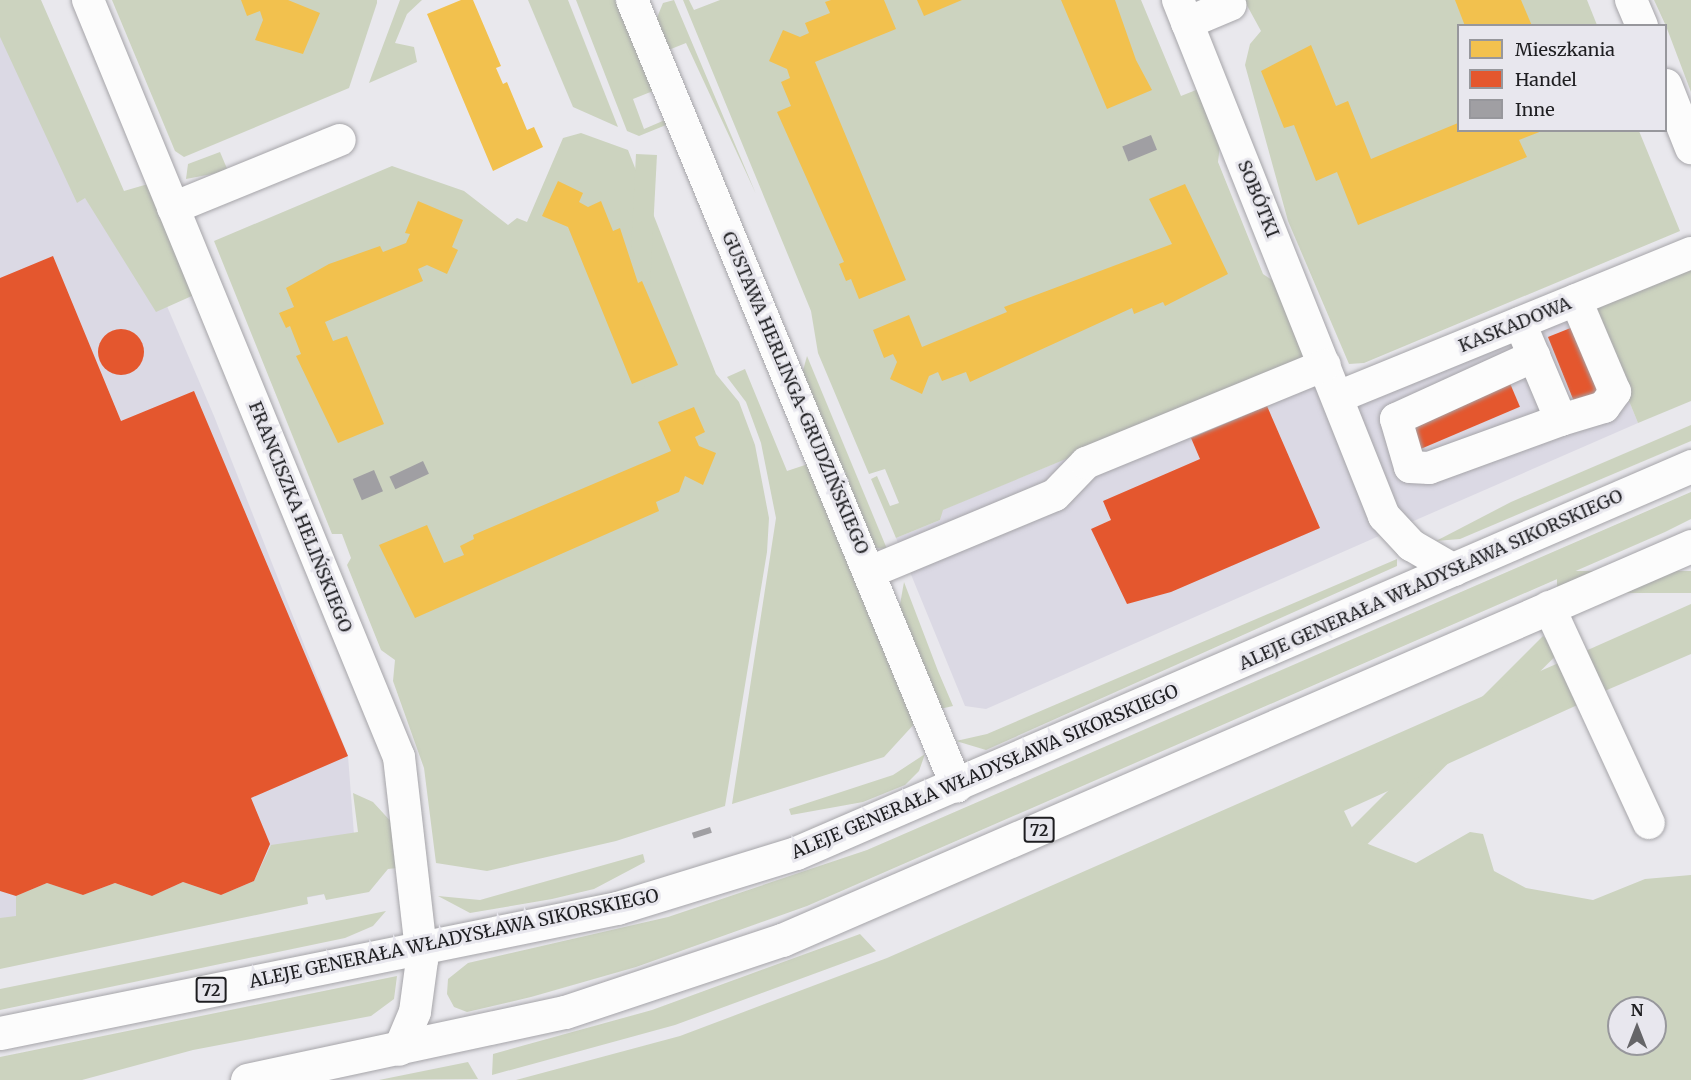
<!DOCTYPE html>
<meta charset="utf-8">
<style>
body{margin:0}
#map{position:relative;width:1691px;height:1080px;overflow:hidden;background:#e9e8ed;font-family:Merriweather,serif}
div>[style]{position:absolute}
.built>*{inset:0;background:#dbd9e4}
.green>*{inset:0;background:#ccd3bf;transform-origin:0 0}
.homes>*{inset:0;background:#f2c14e}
.shops>*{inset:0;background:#e4572e;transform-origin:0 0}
.round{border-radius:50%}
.building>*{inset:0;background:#a09fa3;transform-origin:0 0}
.roads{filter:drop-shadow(0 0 2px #a6a5a9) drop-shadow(0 0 2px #a6a5a9)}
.minor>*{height:32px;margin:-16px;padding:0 16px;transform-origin:16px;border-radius:16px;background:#fcfcfc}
.major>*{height:33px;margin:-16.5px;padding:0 16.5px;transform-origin:16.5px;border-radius:16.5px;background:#fcfcfc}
span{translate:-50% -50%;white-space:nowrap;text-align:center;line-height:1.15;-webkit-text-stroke:6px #e8e7ee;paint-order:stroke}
.shield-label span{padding:2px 4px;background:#e8e7ee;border:2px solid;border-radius:4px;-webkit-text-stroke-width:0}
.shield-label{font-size:16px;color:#1e1e21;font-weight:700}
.street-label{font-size:18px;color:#1e1e21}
.legend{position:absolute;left:1457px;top:24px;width:210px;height:108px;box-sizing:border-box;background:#e8e7ee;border:2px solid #97979c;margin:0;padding:8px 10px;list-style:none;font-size:18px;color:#1e1e21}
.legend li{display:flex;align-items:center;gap:12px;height:30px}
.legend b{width:30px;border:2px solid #97979c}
.north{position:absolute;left:1607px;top:996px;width:60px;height:60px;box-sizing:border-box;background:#e8e7ee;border:2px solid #97979c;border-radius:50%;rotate:0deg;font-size:16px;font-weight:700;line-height:24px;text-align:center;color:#1e1e21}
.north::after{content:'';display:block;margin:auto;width:21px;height:27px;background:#656568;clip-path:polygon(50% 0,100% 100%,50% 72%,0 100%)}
</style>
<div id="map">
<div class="built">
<i style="clip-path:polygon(0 0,36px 0,214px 416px,348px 756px,358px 887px,0 962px)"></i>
<i style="clip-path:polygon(1591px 308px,1638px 423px,1409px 523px,1397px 512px,1356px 403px)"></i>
<i style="clip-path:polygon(1307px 359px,1379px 536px,986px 709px,965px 706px,896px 538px,940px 520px,942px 510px)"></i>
</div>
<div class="green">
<i style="clip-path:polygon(0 0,41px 0,124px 191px,148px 184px,194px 295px,156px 312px,85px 198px,77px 203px,0 37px)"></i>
<i style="clip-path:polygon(112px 0,377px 0,377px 3px,349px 88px,184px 157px,175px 151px)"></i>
<i style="clip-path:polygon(400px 0,422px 0,407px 14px,395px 43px,414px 47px,417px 62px,369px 83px)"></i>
<i style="clip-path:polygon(528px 0,568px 0,618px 127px,573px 107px)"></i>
<i style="clip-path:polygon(576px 0,615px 0,653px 91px,633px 99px,644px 129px,665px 120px,666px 125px,639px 136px,627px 131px)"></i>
<i style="clip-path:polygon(674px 0,756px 194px,686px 43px,666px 51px,656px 20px,663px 3px)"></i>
<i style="clip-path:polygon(683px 0,689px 0,694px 10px,720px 0,1141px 0,1181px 96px,1201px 88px,1221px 137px,1218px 162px,1263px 274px,1278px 284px,1307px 359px,943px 510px,940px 520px,896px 538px,871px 479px,877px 476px,890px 506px,899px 503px,885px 469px,869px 474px,818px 353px,811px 311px)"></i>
<i style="clip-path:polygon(1244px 0,1587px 0,1597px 25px,1458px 26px,1458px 130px,1639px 131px,1680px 231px,1364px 363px,1349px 364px,1288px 221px,1245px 65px,1250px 44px,1261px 31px)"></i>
<i style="clip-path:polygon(1654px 0,1691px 0,1691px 92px,1666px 26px)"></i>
<i style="clip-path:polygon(581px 133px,628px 150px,716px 374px,739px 402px,755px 445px,769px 518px,767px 552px,725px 806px,616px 841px,487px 871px,436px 863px,424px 768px,393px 681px,395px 660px,381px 650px,347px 565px,351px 558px,342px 534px,332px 534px,214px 241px,392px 166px,464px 191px,508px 225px,517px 218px,527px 222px,563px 138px)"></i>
<i style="clip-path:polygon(220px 152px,228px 171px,186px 179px,188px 164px)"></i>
<i style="left:636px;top:154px;width:21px;height:234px;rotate:3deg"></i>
<i style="clip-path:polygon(1691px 266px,1691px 401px,1638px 423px,1591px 308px)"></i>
<i style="clip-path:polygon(807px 356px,887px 549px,875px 548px,802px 374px)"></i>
<i style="clip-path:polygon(745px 369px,787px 471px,808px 464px,916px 722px,884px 757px,732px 804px,776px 518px,761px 443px,746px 402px,727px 377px)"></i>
<i style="clip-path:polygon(1691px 425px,1691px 441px,1460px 539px,1436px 541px,1511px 502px)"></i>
<i style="clip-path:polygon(1691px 492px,1691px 519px,1665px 532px,807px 906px,636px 967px,531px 997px,467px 1012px,454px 1007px,447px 994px,448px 979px,468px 963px,668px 917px,867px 850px)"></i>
<i style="clip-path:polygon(1397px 559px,1397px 566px,986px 750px,956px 741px,987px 734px)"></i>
<i style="left:1691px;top:571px;width:22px;height:134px;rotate:90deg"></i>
<i style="clip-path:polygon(904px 582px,938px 671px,953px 706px,940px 709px,899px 610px)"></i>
<i style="clip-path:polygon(1691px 604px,1691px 654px,1600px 693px,1581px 653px)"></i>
<i style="left:1543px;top:636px;width:23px;height:718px;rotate:45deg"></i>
<i style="clip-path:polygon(evenodd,1563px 661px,1584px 702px,1344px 811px,1358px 840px,1416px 863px,1470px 832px,1483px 834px,1494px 871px,1526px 888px,1593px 900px,1645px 879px,1691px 875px,1691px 1080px,516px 1080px,680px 1036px,887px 958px,1563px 661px,1619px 1008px,1655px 1008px,1655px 1044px,1619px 1044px,1619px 1008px)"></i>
<i style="clip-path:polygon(925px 754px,919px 771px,905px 785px,863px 802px,791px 815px,789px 809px,893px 775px)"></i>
<i style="clip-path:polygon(353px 793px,373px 802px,395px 826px,397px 868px,388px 869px,369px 892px,326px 900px,324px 894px,307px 897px,308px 904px,0 969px,0 918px,16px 916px,16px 896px,47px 883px,83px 895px,115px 883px,152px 896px,183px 882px,221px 895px,254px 881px,271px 845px,358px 832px)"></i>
<i style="clip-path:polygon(643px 854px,645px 862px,594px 889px,552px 899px,470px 913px,438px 896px,480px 900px)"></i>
<i style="clip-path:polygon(386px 911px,373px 926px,345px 938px,0 1010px,0 989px)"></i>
<i style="clip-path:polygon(860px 934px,876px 951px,675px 1025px,492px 1075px,493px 1054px,652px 1010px)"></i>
<i style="clip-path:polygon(397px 976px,394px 999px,371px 1016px,193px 1050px,82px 1080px,0 1080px,0 1057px)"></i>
<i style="clip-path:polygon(468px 1062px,478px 1079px,379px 1080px)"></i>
</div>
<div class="homes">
<i style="clip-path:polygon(241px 0,288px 0,320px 13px,303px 54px,255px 40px,263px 20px,260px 11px,247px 16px)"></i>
<i style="clip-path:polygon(461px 0,473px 0,501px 66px,496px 68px,503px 84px,507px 82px,527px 130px,534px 127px,543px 147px,493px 171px,427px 14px)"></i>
<i style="clip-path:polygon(831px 0,884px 0,896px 29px,815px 62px,906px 280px,859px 299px,851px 279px,846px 281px,839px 264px,844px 262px,777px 112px,791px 106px,781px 82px,790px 78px,787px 69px,769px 61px,783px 30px,800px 37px,809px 33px,805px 23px,830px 13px,825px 2px)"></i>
<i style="clip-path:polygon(917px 0,962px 0,924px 16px)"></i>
<i style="clip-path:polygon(1061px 0,1115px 0,1136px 60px,1152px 90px,1107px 109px)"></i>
<i style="clip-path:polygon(1455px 0,1521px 0,1532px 26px,1465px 26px)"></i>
<i style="clip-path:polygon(1311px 45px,1336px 106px,1348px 101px,1371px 159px,1458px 123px,1458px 130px,1542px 131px,1519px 140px,1527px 157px,1358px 225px,1337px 172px,1316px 181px,1294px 125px,1284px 128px,1261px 71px)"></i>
<i style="clip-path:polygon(558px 181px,583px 193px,579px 202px,588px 207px,601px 201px,613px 231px,620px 228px,638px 283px,642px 281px,678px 365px,632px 384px,568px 227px,542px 216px)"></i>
<i style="clip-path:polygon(1185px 184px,1228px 274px,1165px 306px,1163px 302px,1134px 314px,1132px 308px,970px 382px,966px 372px,942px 381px,938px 372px,929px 376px,922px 394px,890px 379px,897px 362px,893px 354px,884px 358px,873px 330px,909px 315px,922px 347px,1007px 312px,1004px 307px,1172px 244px,1149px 199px)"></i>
<i style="clip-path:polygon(418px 201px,463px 220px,452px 247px,458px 250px,447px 274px,427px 265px,418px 269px,423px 281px,325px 322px,333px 341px,347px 336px,384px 424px,338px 443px,296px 356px,301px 354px,290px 326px,286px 328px,279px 313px,294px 307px,286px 288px,329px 264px,380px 246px,383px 252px,406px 243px,410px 234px,405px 233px)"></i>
<i style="clip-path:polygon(694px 407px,705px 432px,695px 437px,699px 446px,716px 453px,703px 485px,685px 476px,679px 492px,656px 502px,659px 511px,415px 618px,379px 545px,427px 525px,444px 563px,464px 555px,460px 546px,474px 539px,473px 535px,671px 451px,658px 422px)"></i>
</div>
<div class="shops">
<i style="clip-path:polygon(53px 256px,121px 421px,194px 391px,348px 756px,251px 798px,270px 844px,254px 881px,221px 895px,183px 882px,152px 896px,115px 883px,83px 895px,47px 883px,16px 896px,0 891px,0 278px)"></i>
<i style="left:1573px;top:327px;width:78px;height:27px;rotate:68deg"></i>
<i class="round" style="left:98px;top:329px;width:46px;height:46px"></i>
<i style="left:1509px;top:381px;width:28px;height:113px;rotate:67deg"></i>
<i style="clip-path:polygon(1267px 406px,1320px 528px,1171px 592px,1127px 604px,1091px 529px,1111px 520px,1103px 501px,1200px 459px,1191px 438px)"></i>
</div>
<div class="building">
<i style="left:1151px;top:135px;width:16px;height:31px;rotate:68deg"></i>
<i style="left:423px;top:461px;width:14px;height:37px;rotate:65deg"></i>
<i style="left:374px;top:470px;width:23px;height:23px;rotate:67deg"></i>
<i style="left:710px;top:827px;width:6px;height:19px;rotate:72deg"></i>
</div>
<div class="roads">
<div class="minor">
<i style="left:88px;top:0;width:818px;rotate:67.67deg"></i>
<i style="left:399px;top:757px;width:204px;rotate:83.5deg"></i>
<i style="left:422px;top:960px;width:52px;rotate:97.7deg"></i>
<i style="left:415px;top:1012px;width:41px;rotate:112.8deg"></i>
<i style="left:632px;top:0;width:851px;rotate:67.56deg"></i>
<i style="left:1178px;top:0;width:556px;rotate:68.24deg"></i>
<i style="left:1384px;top:516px;width:40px;rotate:47deg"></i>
<i style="left:1411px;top:545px;width:50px;rotate:30.2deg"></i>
<i style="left:1631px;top:0;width:28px;rotate:67deg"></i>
<i style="left:1187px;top:23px;width:47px;rotate:-22.7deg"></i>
<i style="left:1666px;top:85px;width:68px;rotate:68.4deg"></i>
<i style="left:173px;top:208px;width:180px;rotate:-22.2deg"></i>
<i style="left:1520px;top:323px;width:105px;rotate:67.1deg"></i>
<i style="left:1561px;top:420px;width:140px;rotate:160deg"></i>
<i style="left:1429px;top:468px;width:19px;rotate:-177deg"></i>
<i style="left:1410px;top:467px;width:50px;rotate:-106.3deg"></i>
<i style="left:1396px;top:419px;width:152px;rotate:-24.5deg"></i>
<i style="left:1338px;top:397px;width:381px;rotate:-22.2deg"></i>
<i style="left:1561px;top:420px;width:45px;rotate:-16.8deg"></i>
<i style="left:1604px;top:407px;width:19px;rotate:-54deg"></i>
<i style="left:1615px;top:392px;width:100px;rotate:-113deg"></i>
<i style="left:870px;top:572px;width:200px;rotate:-22.6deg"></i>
<i style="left:1055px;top:495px;width:45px;rotate:-45.9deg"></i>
<i style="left:1086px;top:463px;width:258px;rotate:-22.3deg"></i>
<i style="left:1549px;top:607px;width:238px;rotate:65.2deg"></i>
</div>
<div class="major">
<i style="left:0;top:1033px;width:630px;rotate:-11.45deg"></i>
<i style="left:617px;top:908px;width:187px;rotate:-17.1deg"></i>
<i style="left:796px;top:853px;width:975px;rotate:-23.38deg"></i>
<i style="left:247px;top:1080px;width:325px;rotate:-12.1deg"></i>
<i style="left:565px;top:1012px;width:229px;rotate:-18.4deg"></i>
<i style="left:782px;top:940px;width:991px;rotate:-23.43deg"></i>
</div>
</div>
<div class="shield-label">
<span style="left:1039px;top:830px">72</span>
<span style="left:211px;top:990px">72</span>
</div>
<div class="street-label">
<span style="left:1258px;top:199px;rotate:68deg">SOBÓTKI</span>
<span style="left:1515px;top:325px;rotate:-22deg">KASKADOWA</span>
<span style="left:795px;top:393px;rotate:67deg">GUSTAWA HERLINGA-GRUDZIŃSKIEGO</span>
<span style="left:300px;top:517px;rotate:68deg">FRANCISZKA HELIŃSKIEGO</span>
<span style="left:1431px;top:580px;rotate:-24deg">ALEJE GENERAŁA WŁADYSŁAWA SIKORSKIEGO</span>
<span style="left:985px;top:772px;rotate:-23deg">ALEJE GENERAŁA WŁADYSŁAWA SIKORSKIEGO</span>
<span style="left:454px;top:939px;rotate:-12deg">ALEJE GENERAŁA WŁADYSŁAWA SIKORSKIEGO</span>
</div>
<ul class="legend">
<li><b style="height:16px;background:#f2c14e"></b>Mieszkania</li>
<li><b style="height:16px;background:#e4572e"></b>Handel</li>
<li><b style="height:16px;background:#a09fa3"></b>Inne</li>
</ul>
<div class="north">N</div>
</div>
